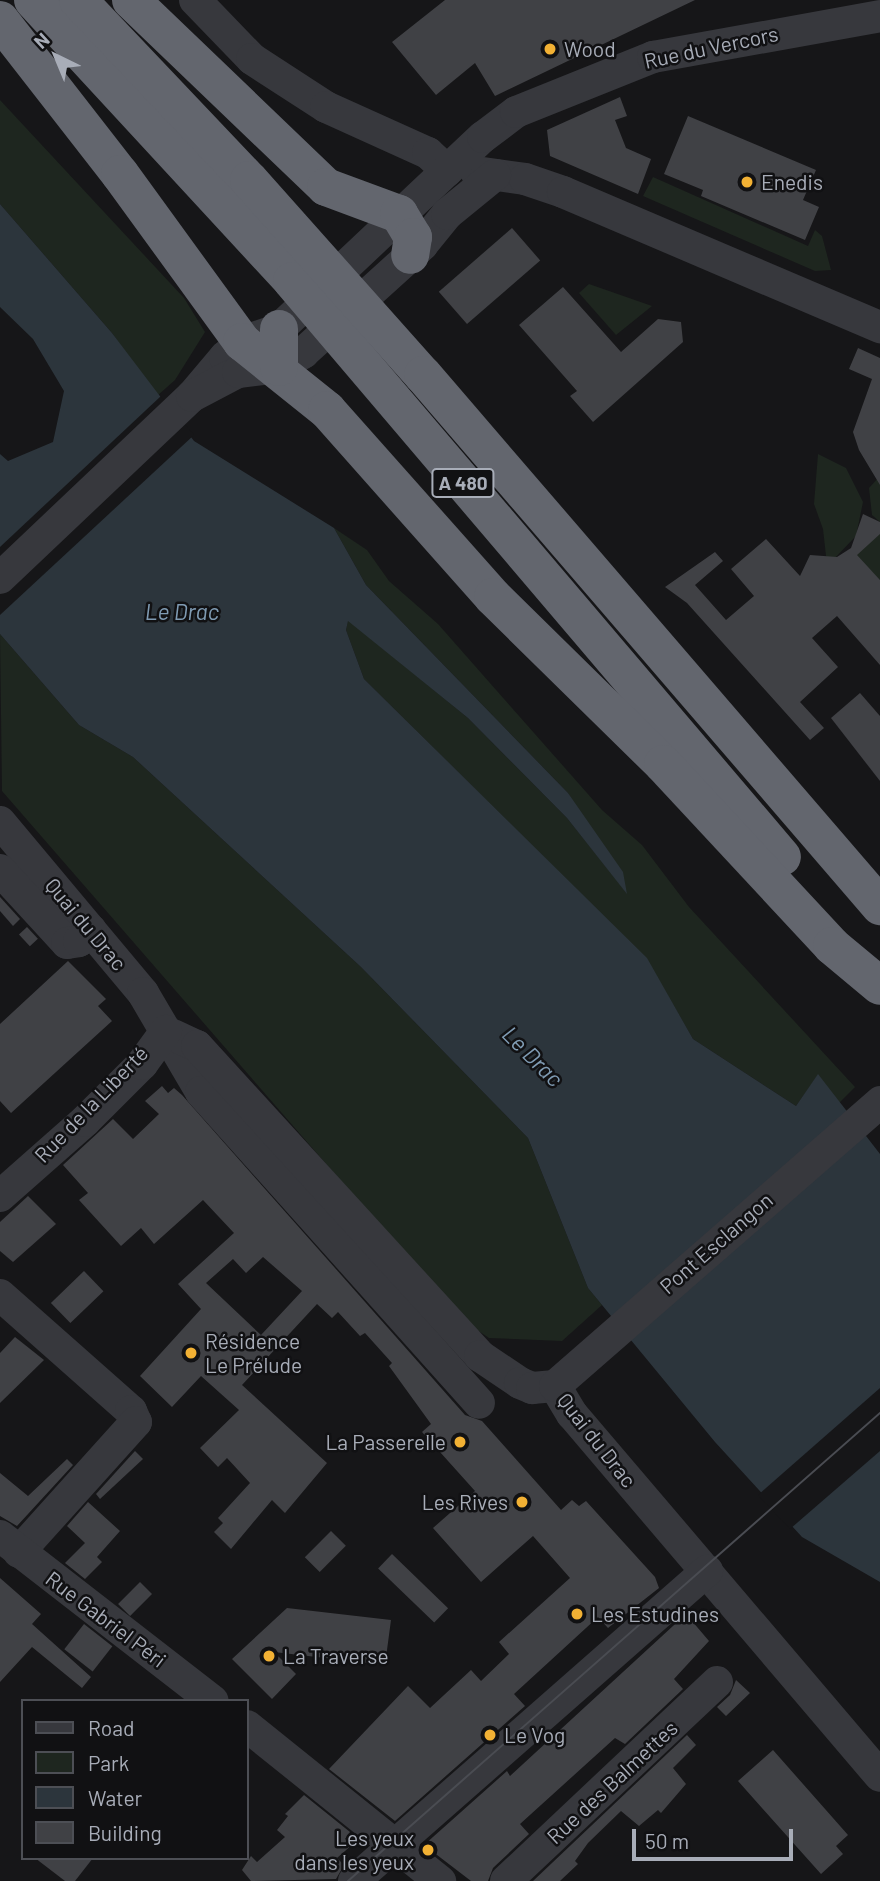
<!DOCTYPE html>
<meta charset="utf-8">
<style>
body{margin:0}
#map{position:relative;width:880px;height:1881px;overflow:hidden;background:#161618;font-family:Barlow,sans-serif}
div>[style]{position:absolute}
.green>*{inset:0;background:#1e261f}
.water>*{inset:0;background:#2c353c}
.pier>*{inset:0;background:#161618}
.building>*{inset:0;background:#404145;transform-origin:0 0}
.minor>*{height:32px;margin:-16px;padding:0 16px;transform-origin:16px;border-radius:16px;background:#37383d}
.highway>*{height:38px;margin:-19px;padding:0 19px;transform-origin:19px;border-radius:19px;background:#63666e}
.tram>*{height:2px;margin:-1px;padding:0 1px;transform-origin:1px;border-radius:1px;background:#4a4c52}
.dots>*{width:19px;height:19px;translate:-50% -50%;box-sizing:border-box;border:4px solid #111113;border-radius:50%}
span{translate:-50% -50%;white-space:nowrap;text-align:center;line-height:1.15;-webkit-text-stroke:5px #111113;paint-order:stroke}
.shield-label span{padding:2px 5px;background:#111113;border:2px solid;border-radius:5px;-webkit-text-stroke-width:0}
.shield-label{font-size:19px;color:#a8adb8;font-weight:700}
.street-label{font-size:21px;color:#a8adb8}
.poi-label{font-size:21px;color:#a8adb8}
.left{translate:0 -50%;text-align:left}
.right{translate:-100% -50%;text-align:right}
.water-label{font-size:23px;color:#7f9bb3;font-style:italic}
.legend{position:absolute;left:21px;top:1699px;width:228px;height:161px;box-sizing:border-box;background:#111113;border:2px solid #4d4f55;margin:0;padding:9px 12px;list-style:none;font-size:21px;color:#a8adb8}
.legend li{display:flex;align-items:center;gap:14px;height:35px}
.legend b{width:35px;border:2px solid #4d4f55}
.north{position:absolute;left:21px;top:21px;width:70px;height:70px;-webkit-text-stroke:5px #111113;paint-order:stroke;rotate:317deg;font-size:19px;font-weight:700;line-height:28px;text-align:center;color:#a8adb8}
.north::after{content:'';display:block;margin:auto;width:24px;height:32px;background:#a8adb8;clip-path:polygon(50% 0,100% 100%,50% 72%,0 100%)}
.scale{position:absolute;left:632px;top:1829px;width:161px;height:32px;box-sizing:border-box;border:4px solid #a8adb8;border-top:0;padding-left:9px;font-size:21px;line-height:24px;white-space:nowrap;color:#a8adb8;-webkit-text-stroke:5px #111113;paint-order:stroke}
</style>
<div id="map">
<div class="green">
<i style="clip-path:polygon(0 100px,184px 298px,205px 332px,175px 380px,157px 396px,112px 333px,0 204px)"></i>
<i style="clip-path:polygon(653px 177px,808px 246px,815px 230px,822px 236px,831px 270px,815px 271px,643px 196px)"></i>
<i style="clip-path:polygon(589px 284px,652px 306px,616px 335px,579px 293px)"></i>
<i style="clip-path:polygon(818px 454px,846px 468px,863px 502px,856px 536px,832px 561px,826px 556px,823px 529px,814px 504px)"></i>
<i style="clip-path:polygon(880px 476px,880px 522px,872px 515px,869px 488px)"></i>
<i style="clip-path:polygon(334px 528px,367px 550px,389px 581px,438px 624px,602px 810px,642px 845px,689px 907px,855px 1087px,839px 1103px,818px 1075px,796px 1106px,693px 1039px,646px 958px,364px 679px,346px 630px,348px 620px,468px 718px,567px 818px,627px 893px,568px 793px,366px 585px)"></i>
<i style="clip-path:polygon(880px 531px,880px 580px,853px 554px)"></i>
<i style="clip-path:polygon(0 634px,79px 725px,133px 757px,361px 967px,528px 1138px,588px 1288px,602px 1305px,562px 1341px,489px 1338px,461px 1319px,2px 791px)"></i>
</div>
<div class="water">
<i style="clip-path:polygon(0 204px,112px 333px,194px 441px,334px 528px,366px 585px,568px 793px,623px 872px,627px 894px,567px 818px,468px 718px,348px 621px,346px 630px,364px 679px,647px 958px,693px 1039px,796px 1106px,818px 1074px,880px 1154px,880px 1582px,802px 1537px,715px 1442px,588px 1288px,528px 1138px,361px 967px,133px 757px,79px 725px,0 634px,0 454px,8px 461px,53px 442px,64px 391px,33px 339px,0 307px)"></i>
</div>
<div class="pier">
<i style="clip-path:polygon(161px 396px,194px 435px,0 615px,0 547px)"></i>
<i style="clip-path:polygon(880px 1388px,880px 1451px,790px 1529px,758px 1495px)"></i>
</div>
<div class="building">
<i style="clip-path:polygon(445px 0,695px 0,495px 96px,475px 63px,436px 95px,392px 42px)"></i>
<i style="clip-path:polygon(620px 97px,627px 116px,615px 120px,626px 148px,651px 159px,638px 194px,550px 156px,547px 130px)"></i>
<i style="clip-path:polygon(688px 116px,816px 170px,803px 200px,819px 207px,805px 240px,701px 196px,703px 190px,664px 174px)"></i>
<i style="left:512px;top:228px;width:43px;height:97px;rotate:49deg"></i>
<i style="clip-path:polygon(563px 287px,621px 352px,658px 319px,681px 322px,683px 342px,593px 422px,570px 396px,577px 391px,519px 325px)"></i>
<i style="clip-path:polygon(858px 348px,880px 358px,880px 485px,859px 450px,853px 432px,872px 379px,849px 369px)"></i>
<i style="clip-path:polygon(863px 514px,880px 522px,880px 534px,857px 555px,880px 580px,880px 665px,837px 616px,812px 638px,838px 667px,800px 702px,824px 728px,810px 740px,687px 603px,665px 587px,715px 552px,723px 561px,695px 585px,726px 620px,754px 596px,731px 569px,766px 539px,800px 576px,810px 555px,837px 557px,851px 548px)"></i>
<i style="clip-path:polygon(860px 693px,880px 716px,880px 781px,831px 718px)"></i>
<i style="clip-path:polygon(0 897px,20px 919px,13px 926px,0 911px)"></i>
<i style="left:27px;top:927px;width:16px;height:11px;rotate:47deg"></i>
<i style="clip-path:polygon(68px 961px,106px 999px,98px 1006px,112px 1021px,11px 1113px,0 1101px,0 1024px)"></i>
<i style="clip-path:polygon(evenodd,162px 1086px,168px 1093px,174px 1088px,182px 1095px,465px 1415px,482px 1421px,561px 1510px,572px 1500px,579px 1506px,586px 1501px,655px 1577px,659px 1588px,608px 1628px,598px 1617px,514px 1694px,525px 1706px,395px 1821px,329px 1769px,408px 1686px,430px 1708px,471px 1670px,481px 1681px,509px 1654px,499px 1642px,570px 1578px,533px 1536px,481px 1582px,433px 1528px,475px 1491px,422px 1432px,431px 1424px,389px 1366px,392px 1363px,365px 1333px,360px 1336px,338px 1312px,332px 1318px,317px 1304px,242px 1385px,327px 1463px,285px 1513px,272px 1500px,231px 1549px,214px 1532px,223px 1523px,218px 1518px,250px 1483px,227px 1458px,218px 1467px,200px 1448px,239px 1410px,201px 1376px,172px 1407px,140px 1376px,201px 1309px,178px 1284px,234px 1233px,203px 1200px,154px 1244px,141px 1228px,121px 1246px,79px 1200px,88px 1193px,63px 1165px,113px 1119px,133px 1139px,159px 1114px,145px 1101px,162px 1086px,263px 1257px,302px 1291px,261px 1335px,206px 1283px,233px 1259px,246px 1273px,263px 1257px)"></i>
<i style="clip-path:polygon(28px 1196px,56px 1224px,13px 1262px,0 1251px,0 1222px)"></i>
<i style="left:84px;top:1271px;width:28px;height:46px;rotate:46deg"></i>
<i style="clip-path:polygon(15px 1337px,44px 1360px,0 1403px,0 1353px)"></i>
<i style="clip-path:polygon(135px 1451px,143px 1459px,100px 1499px,96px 1494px)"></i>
<i style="clip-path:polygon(67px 1459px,73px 1465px,17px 1526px,0 1516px,0 1473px,28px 1496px)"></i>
<i style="clip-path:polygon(88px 1502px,120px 1531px,97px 1557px,102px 1562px,85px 1579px,65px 1563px,85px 1543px,67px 1526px)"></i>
<i style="left:331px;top:1531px;width:21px;height:37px;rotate:45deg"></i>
<i style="left:392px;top:1554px;width:78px;height:20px;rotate:44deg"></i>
<i style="clip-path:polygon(0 1578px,41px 1614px,32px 1624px,91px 1677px,82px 1688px,32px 1647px,0 1682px)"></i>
<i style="left:140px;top:1582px;width:17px;height:31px;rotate:45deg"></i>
<i style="clip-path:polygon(287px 1608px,391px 1620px,385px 1665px,274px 1652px,296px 1674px,272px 1699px,232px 1659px)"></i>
<i style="clip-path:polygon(686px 1614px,709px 1641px,674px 1679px,683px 1689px,625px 1744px,615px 1738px,520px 1824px,529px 1834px,493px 1868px,488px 1881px,471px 1881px,424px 1845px,507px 1771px,510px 1776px)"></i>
<i style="left:84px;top:1624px;width:36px;height:32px;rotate:38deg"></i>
<i style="clip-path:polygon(736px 1680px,750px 1693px,726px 1716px,717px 1707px,730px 1695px)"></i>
<i style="clip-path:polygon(687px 1735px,696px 1745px,673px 1768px,686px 1784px,661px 1813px,658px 1810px,639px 1826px,621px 1811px,588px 1843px,575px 1861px,578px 1864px,560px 1881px,533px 1881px)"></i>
<i style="clip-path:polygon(773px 1750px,848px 1835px,836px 1846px,843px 1854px,821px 1874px,738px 1781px)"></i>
<i style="clip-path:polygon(304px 1795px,350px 1832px,345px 1839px,353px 1844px,337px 1858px,344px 1865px,336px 1879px,251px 1881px,242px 1870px,251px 1856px,257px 1862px,285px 1837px,277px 1830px,288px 1816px,285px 1814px)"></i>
<i style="clip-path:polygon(35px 1858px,93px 1858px,75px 1881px,65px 1881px)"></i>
</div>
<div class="minor">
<i style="left:195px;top:0;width:82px;rotate:46deg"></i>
<i style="left:252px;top:59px;width:88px;rotate:33deg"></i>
<i style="left:326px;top:107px;width:112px;rotate:24.3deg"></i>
<i style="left:428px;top:153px;width:26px;rotate:43deg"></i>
<i style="left:476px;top:172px;width:49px;rotate:8.1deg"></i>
<i style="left:525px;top:179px;width:40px;rotate:18.9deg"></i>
<i style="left:563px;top:192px;width:345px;rotate:23.1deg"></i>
<i style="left:192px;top:396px;width:51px;rotate:-49.8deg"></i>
<i style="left:225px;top:357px;width:23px;rotate:-41deg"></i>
<i style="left:242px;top:342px;width:39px;rotate:-19deg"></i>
<i style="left:279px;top:329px;width:280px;rotate:-43.3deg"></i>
<i style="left:483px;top:137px;width:41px;rotate:-37.1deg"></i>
<i style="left:516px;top:112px;width:148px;rotate:-21.9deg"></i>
<i style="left:653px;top:57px;width:231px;rotate:-10.2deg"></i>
<i style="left:0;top:578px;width:265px;rotate:-43.5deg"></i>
<i style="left:192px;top:396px;width:52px;rotate:-27.6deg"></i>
<i style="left:238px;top:372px;width:41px;rotate:-7deg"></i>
<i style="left:279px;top:367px;width:28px;rotate:-30deg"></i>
<i style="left:303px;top:353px;width:161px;rotate:-42.2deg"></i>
<i style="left:422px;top:245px;width:40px;rotate:-51deg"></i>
<i style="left:447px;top:214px;width:62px;rotate:-39.1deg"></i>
<i style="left:0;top:822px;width:223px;rotate:50.1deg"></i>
<i style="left:143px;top:993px;width:115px;rotate:59.6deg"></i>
<i style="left:201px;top:1092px;width:417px;rotate:48.2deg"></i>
<i style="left:0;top:870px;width:99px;rotate:47.5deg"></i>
<i style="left:67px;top:943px;width:12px;rotate:-9deg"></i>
<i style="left:79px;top:941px;width:16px;rotate:-45deg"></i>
<i style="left:173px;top:1035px;width:26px;rotate:25deg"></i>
<i style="left:197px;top:1046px;width:420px;rotate:47.6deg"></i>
<i style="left:480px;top:1356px;width:48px;rotate:34deg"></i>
<i style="left:520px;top:1383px;width:13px;rotate:23deg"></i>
<i style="left:532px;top:1388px;width:23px;rotate:-5deg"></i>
<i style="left:0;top:1196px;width:113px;rotate:-41.4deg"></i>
<i style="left:85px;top:1121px;width:81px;rotate:-45deg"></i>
<i style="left:142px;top:1064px;width:41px;rotate:-54deg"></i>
<i style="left:0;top:1295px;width:175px;rotate:41.5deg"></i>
<i style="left:131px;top:1411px;width:12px;rotate:66deg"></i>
<i style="left:136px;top:1422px;width:175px;rotate:132deg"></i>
<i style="left:555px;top:1386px;width:33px;rotate:59deg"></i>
<i style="left:572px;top:1414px;width:475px;rotate:49.6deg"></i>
<i style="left:555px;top:1386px;width:432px;rotate:-41.1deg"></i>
<i style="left:0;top:1536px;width:269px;rotate:37.8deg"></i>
<i style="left:247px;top:1726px;width:248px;rotate:38.8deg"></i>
<i style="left:354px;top:1881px;width:470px;rotate:-41.3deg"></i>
<i style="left:506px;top:1881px;width:290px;rotate:-43.3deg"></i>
</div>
<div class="highway">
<i style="left:33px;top:0;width:382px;rotate:47.3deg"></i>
<i style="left:292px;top:281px;width:756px;rotate:49.61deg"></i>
<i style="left:78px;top:0;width:248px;rotate:46.5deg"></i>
<i style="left:249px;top:180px;width:261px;rotate:48.3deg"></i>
<i style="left:423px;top:375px;width:701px;rotate:49.28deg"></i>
<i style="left:131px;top:0;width:270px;rotate:43.8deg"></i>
<i style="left:326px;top:187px;width:78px;rotate:20.3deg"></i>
<i style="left:399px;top:214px;width:27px;rotate:59deg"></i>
<i style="left:413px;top:237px;width:18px;rotate:99deg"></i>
<i style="left:0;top:20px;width:195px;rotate:52.1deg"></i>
<i style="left:120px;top:174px;width:208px;rotate:54deg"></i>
<i style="left:242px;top:342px;width:109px;rotate:38.7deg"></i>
<i style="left:327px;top:410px;width:250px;rotate:48.4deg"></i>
<i style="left:493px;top:597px;width:238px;rotate:44.5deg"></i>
<i style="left:663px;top:764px;width:248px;rotate:47.1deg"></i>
<i style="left:832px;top:946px;width:62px;rotate:39.8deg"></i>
<i style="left:279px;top:367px;width:38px;rotate:-90deg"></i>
</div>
<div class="tram">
<i style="left:348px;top:1881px;width:709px;rotate:-41.34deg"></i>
</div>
<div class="dots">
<i style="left:550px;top:49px;background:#f2b134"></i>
<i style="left:747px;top:182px;background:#f2b134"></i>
<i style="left:191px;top:1353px;background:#f2b134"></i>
<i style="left:460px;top:1442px;background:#f2b134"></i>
<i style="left:522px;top:1502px;background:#f2b134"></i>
<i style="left:577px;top:1614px;background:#f2b134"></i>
<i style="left:269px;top:1656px;background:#f2b134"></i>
<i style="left:490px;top:1735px;background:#f2b134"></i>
<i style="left:428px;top:1850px;background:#f2b134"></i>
</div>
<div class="shield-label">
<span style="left:463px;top:483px">A 480</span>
</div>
<div class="street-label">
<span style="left:711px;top:47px;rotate:-12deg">Rue du Vercors</span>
<span style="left:86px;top:924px;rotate:50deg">Quai du Drac</span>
<span style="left:91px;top:1104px;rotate:-46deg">Rue de la Liberté</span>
<span style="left:716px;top:1243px;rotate:-41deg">Pont Esclangon</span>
<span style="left:597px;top:1440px;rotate:52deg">Quai du Drac</span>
<span style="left:106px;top:1619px;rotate:37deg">Rue Gabriel Péri</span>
<span style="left:612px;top:1782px;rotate:-43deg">Rue des Balmettes</span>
</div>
<div class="poi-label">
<span class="left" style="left:564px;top:49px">Wood</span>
<span class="left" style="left:761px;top:182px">Enedis</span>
<span class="left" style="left:205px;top:1353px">Résidence<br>Le Prélude</span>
<span class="right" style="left:446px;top:1442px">La Passerelle</span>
<span class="right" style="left:508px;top:1502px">Les Rives</span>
<span class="left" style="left:591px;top:1614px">Les Estudines</span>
<span class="left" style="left:283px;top:1656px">La Traverse</span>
<span class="left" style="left:504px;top:1735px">Le Vog</span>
<span class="right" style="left:414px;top:1850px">Les yeux<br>dans les yeux</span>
</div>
<div class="water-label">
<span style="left:182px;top:611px">Le Drac</span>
<span style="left:533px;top:1056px;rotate:45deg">Le Drac</span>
</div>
<ul class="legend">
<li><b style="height:9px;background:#37383d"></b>Road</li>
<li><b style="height:19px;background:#1e261f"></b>Park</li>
<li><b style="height:19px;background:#2c353c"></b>Water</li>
<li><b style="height:19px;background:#404145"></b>Building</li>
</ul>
<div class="north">N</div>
<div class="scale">50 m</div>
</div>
